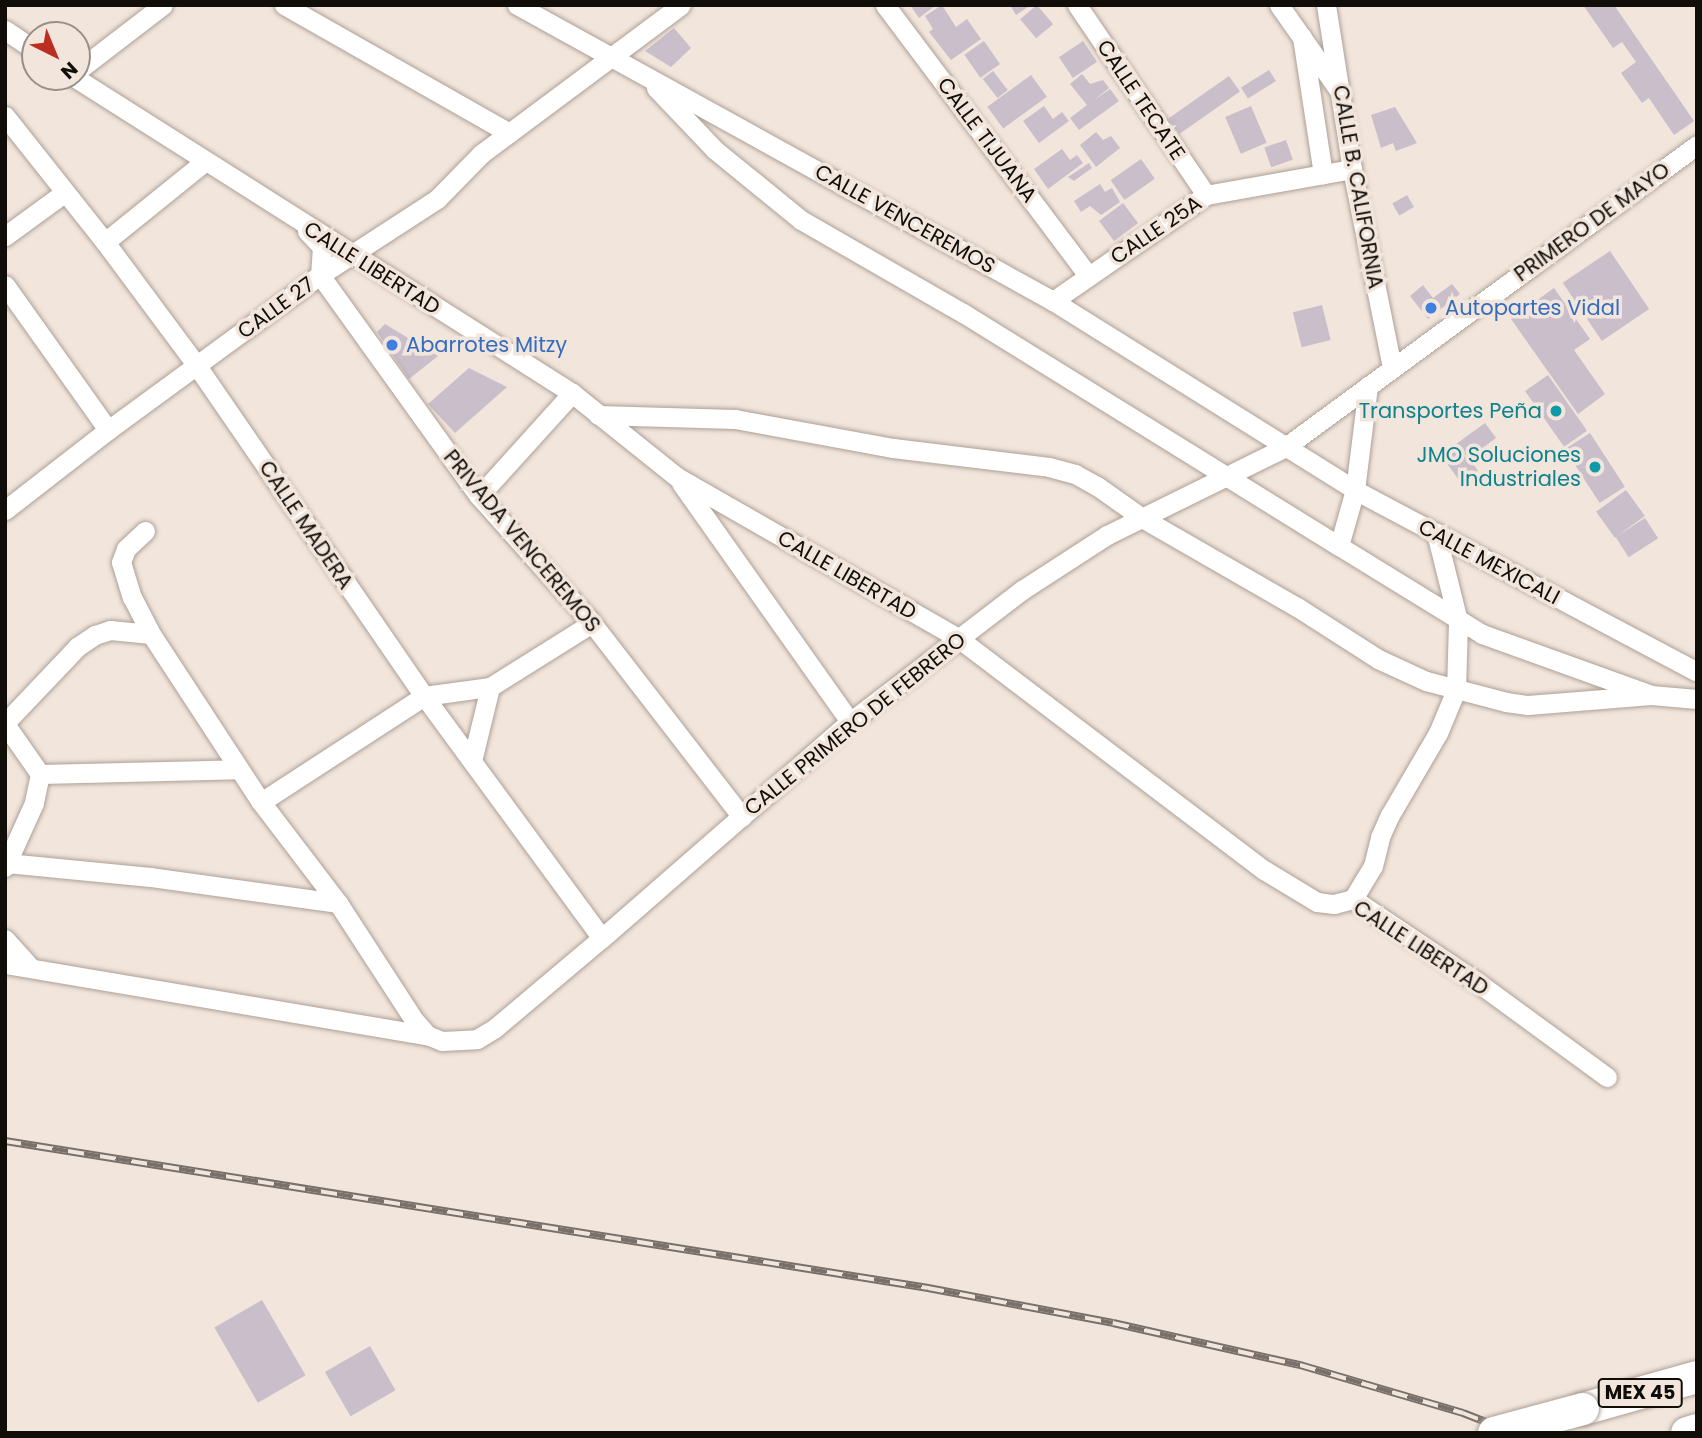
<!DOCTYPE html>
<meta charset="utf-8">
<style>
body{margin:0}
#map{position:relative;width:1702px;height:1438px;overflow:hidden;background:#f2e5db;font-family:Poppins,sans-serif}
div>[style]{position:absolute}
.building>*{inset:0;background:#c9beca;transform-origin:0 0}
.roads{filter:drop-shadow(0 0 2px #ada096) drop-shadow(0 0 2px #ada096)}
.minor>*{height:19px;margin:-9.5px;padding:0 9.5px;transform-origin:9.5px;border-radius:9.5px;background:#fff}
.trunk>*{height:32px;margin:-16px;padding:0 16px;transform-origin:16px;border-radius:16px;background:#fff}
.rail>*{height:8px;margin-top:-4px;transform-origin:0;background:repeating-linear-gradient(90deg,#f2e5db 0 16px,#787069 0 32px);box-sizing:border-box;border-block:2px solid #787069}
.bridges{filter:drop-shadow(0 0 2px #ada096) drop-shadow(0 0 2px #ada096)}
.trunk-bridge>*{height:32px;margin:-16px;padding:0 16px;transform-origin:16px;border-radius:16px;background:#fff}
.dots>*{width:19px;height:19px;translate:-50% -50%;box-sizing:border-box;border:4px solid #f2e5db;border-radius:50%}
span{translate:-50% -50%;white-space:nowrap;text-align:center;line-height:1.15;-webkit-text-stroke:7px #f2e5db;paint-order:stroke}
.shield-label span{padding:2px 5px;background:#f2e5db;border:2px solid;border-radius:5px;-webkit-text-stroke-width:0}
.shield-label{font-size:19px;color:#110d09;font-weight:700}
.street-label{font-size:21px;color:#110d09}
.shop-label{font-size:21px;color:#366cbe}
.left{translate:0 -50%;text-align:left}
.culture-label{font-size:21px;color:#0d838f}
.right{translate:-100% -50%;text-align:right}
.frame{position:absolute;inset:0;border:7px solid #110d09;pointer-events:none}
.north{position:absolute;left:21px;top:21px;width:70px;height:70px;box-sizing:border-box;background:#f2e5db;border:2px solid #988f87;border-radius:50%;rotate:137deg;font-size:19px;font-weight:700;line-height:28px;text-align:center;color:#110d09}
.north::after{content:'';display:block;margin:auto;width:24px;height:32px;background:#bb2e21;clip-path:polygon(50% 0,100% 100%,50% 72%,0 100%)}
</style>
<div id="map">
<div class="building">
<i style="clip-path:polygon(910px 5px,936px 5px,919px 18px)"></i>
<i style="clip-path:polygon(942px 5px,956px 27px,967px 19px,981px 39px,951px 60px,929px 32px,933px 29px,925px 16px)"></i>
<i style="clip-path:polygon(1010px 5px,1031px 5px,1016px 15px)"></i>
<i style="left:1037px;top:5px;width:25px;height:22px;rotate:50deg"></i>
<i style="clip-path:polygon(1583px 5px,1614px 5px,1694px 121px,1674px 135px,1649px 98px,1642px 103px,1621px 73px,1636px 62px,1622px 42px,1613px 48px)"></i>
<i style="clip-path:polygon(674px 28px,691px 48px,671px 67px,645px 51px)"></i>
<i style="left:984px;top:41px;width:28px;height:24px;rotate:55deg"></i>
<i style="left:1083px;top:41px;width:25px;height:29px;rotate:56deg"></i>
<i style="left:1269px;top:70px;width:13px;height:33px;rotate:58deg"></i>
<i style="left:993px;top:71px;width:24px;height:13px;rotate:52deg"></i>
<i style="clip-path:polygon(1082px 74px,1090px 84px,1103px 80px,1109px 88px,1093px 101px,1110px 89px,1119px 101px,1079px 130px,1070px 118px,1087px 105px,1070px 84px)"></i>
<i style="left:1031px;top:75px;width:27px;height:54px;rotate:54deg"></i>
<i style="left:1229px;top:76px;width:19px;height:74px;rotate:55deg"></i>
<i style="clip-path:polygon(1044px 106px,1053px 119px,1062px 112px,1069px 121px,1039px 143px,1023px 121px)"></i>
<i style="left:1251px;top:106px;width:40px;height:28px;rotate:67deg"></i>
<i style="clip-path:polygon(1395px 107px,1417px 143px,1396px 151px,1393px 143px,1381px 148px,1371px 115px)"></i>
<i style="clip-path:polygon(1096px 132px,1103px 140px,1111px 136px,1120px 148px,1096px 167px,1080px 145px)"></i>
<i style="left:1286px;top:140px;width:21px;height:23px;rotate:71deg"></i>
<i style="clip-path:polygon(1062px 149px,1070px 160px,1077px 155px,1083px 163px,1048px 189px,1034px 169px)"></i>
<i style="left:1141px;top:159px;width:24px;height:37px;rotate:55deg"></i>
<i style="clip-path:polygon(1089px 163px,1092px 168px,1074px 181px,1068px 177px)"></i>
<i style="clip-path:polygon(1100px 184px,1105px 192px,1112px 188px,1120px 202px,1101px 215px,1090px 206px,1081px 212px,1074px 201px)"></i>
<i style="left:1407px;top:195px;width:14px;height:17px;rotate:60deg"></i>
<i style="left:1123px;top:203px;width:25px;height:30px;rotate:53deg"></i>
<i style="left:1610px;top:251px;width:70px;height:57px;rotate:56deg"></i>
<i style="clip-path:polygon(1452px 284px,1460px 294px,1428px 319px,1410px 296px,1423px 285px,1433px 298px)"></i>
<i style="clip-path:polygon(1554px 288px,1590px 339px,1574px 350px,1605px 394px,1578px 414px,1511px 319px)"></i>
<i style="left:1322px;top:305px;width:36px;height:30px;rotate:76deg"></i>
<i style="clip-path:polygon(385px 324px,408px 338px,438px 356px,409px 379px,377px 332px)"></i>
<i style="clip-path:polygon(469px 368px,507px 387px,455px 433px,428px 404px)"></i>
<i style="left:1548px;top:375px;width:68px;height:28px;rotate:55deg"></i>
<i style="clip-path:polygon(1485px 423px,1496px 438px,1469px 458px,1478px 471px,1461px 483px,1441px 455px)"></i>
<i style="left:1590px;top:433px;width:64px;height:30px;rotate:57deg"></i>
<i style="left:1626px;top:490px;width:32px;height:37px;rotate:54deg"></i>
<i style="left:1645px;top:518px;width:24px;height:35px;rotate:57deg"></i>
<i style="left:262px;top:1300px;width:87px;height:55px;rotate:60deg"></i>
<i style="left:370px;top:1346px;width:51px;height:52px;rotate:60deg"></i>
</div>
<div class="roads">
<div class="minor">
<i style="left:284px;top:5px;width:259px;rotate:29.6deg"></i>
<i style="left:517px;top:5px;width:612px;rotate:28.91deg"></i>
<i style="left:1053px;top:301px;width:356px;rotate:32deg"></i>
<i style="left:1355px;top:490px;width:387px;rotate:28deg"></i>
<i style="left:885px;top:5px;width:338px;rotate:53.1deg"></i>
<i style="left:1077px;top:5px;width:230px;rotate:55.8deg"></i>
<i style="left:1279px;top:5px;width:103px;rotate:54.9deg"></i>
<i style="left:1326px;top:5px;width:166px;rotate:81deg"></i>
<i style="left:1352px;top:169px;width:203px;rotate:78.6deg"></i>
<i style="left:5px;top:30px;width:36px;rotate:34deg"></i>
<i style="left:1302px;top:37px;width:139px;rotate:81.3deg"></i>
<i style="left:77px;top:71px;width:108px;rotate:-37.5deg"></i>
<i style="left:74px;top:77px;width:590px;rotate:32.4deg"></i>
<i style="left:572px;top:393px;width:134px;rotate:38.7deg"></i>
<i style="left:677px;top:477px;width:324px;rotate:29.8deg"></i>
<i style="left:958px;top:638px;width:384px;rotate:37.2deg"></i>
<i style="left:1264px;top:870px;width:62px;rotate:31.1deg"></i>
<i style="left:1317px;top:902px;width:17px;rotate:7deg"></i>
<i style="left:1334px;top:904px;width:20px;rotate:-15deg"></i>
<i style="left:1353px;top:899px;width:149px;rotate:33.8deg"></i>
<i style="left:1477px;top:982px;width:161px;rotate:36.2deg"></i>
<i style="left:656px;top:88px;width:86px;rotate:46.4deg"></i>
<i style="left:715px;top:150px;width:111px;rotate:39.1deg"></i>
<i style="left:801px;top:220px;width:187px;rotate:29.9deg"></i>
<i style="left:963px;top:313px;width:442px;rotate:31.8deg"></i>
<i style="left:1339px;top:546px;width:58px;rotate:-74.1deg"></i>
<i style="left:1355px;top:490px;width:105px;rotate:-82.9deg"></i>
<i style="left:5px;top:116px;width:161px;rotate:51.6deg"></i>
<i style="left:105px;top:242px;width:154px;rotate:53.4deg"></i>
<i style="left:197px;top:366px;width:401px;rotate:55.5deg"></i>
<i style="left:424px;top:696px;width:300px;rotate:53.7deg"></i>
<i style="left:307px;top:231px;width:22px;rotate:47deg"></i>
<i style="left:322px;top:247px;width:28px;rotate:94deg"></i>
<i style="left:320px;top:275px;width:272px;rotate:54.3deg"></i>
<i style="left:479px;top:496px;width:170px;rotate:48.3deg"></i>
<i style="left:592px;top:623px;width:245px;rotate:52.3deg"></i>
<i style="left:5px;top:236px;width:73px;rotate:-36.1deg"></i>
<i style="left:105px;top:242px;width:127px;rotate:-38.9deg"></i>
<i style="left:5px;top:285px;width:178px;rotate:54.6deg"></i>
<i style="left:1053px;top:301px;width:186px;rotate:-34.7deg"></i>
<i style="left:1206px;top:195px;width:148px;rotate:-10.1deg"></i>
<i style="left:598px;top:415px;width:137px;rotate:1.7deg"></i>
<i style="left:735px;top:419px;width:161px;rotate:10.4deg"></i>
<i style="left:893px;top:448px;width:157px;rotate:6.9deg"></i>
<i style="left:1049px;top:467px;width:27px;rotate:15deg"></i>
<i style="left:1075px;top:474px;width:25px;rotate:29deg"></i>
<i style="left:1097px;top:486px;width:55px;rotate:35.4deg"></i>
<i style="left:1142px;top:518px;width:179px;rotate:29.9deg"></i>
<i style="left:1297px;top:607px;width:96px;rotate:32.7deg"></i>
<i style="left:1378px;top:659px;width:53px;rotate:24.6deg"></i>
<i style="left:1426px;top:681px;width:83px;rotate:14.7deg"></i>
<i style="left:1506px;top:702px;width:22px;rotate:8deg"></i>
<i style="left:1528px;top:705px;width:123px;rotate:-4.6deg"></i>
<i style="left:681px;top:483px;width:293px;rotate:54.7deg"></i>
<i style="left:479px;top:496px;width:139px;rotate:-47.9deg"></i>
<i style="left:5px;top:510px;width:130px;rotate:-37.8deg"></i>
<i style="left:108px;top:430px;width:263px;rotate:-36.2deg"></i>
<i style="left:320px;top:275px;width:140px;rotate:-33deg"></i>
<i style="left:437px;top:199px;width:63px;rotate:-45.6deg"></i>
<i style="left:481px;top:154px;width:249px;rotate:-36.7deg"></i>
<i style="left:145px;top:531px;width:26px;rotate:137deg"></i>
<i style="left:126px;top:549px;width:14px;rotate:111deg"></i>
<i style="left:121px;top:562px;width:37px;rotate:73deg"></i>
<i style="left:132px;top:597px;width:42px;rotate:62.8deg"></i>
<i style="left:151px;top:634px;width:201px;rotate:56.8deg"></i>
<i style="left:261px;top:802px;width:127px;rotate:52.7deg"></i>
<i style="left:338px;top:903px;width:140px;rotate:57deg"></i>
<i style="left:414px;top:1020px;width:20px;rotate:49deg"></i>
<i style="left:427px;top:1035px;width:16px;rotate:22deg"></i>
<i style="left:442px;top:1041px;width:35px;rotate:-3deg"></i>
<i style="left:477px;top:1039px;width:21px;rotate:-31deg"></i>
<i style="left:495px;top:1028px;width:140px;rotate:-40.1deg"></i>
<i style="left:602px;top:938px;width:329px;rotate:-41.1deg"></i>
<i style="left:850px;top:722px;width:217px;rotate:-37.5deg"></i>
<i style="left:1022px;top:590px;width:101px;rotate:-32.9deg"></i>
<i style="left:1107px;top:535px;width:197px;rotate:-26.2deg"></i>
<i style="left:1284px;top:448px;width:512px;rotate:-36.27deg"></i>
<i style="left:1339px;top:546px;width:168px;rotate:31.6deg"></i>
<i style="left:1482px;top:634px;width:180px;rotate:19.8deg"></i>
<i style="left:1651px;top:695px;width:46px;rotate:5deg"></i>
<i style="left:5px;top:723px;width:105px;rotate:-46.5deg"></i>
<i style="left:77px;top:647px;width:22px;rotate:-34deg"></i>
<i style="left:95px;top:635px;width:16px;rotate:-18deg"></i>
<i style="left:110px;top:630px;width:41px;rotate:5.6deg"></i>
<i style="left:5px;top:724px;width:61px;rotate:55deg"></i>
<i style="left:40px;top:774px;width:30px;rotate:102deg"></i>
<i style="left:34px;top:803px;width:70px;rotate:114.4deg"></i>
<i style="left:472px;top:761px;width:76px;rotate:-76.3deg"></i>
<i style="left:40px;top:774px;width:199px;rotate:-1.4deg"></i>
<i style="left:261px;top:802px;width:194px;rotate:-33deg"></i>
<i style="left:424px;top:696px;width:67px;rotate:-7.8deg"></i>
<i style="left:490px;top:687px;width:120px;rotate:-32.1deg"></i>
<i style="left:7px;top:863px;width:144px;rotate:5.6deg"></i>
<i style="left:150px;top:877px;width:190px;rotate:7.9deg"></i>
<i style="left:1353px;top:899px;width:39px;rotate:-59deg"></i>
<i style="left:1373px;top:866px;width:30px;rotate:-76deg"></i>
<i style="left:1380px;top:837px;width:24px;rotate:-66deg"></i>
<i style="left:1390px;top:815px;width:95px;rotate:-59.7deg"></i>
<i style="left:1438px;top:733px;width:47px;rotate:-67.3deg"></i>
<i style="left:1456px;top:690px;width:69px;rotate:-88.3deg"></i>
<i style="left:1458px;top:621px;width:91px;rotate:-104deg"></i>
<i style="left:5px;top:939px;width:36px;rotate:48deg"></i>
<i style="left:5px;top:964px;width:428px;rotate:9.6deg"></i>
</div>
<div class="trunk">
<i style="left:1583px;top:1409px;width:118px;rotate:-15.7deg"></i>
<i style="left:1687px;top:1433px;width:10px;rotate:-17deg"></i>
</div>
</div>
<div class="rail">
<i style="left:5px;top:1141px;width:935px;rotate:9.05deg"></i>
<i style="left:928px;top:1288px;width:188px;rotate:10.7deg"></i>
<i style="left:1113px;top:1323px;width:192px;rotate:12.7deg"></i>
<i style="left:1300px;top:1365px;width:170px;rotate:16.4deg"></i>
<i style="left:1463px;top:1413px;width:55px;rotate:21.4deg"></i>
</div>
<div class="bridges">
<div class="trunk-bridge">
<i style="left:1494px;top:1433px;width:92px;rotate:-15.1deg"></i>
</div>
</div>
<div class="dots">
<i style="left:1431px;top:308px;background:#3f7fe0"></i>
<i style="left:392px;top:345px;background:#3f7fe0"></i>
<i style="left:1556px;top:411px;background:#0f9aa8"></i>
<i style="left:1595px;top:467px;background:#0f9aa8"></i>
</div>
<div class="shield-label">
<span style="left:1640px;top:1393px">MEX 45</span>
</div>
<div class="street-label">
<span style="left:1141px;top:100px;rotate:56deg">CALLE TECATE</span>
<span style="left:987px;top:140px;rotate:53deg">CALLE TIJUANA</span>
<span style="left:1358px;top:187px;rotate:80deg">CALLE B. CALIFORNIA</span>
<span style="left:905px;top:219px;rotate:29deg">CALLE VENCEREMOS</span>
<span style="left:1592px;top:222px;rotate:-36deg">PRIMERO DE MAYO</span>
<span style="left:1156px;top:230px;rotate:-34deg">CALLE 25A</span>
<span style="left:372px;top:268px;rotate:32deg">CALLE LIBERTAD</span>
<span style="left:276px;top:308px;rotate:-36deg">CALLE 27</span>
<span style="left:306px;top:525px;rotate:56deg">CALLE MADERA</span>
<span style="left:522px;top:541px;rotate:50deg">PRIVADA VENCEREMOS</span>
<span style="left:1489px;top:562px;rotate:28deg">CALLE MEXICALI</span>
<span style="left:847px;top:575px;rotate:30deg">CALLE LIBERTAD</span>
<span style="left:855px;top:724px;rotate:-39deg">CALLE PRIMERO DE FEBRERO</span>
<span style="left:1421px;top:948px;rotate:33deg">CALLE LIBERTAD</span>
</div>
<div class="shop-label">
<span class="left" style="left:1445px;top:308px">Autopartes Vidal</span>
<span class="left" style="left:406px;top:345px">Abarrotes Mitzy</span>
</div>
<div class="culture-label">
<span class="right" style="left:1542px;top:411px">Transportes Peña</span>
<span class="right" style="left:1581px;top:467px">JMO Soluciones<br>Industriales</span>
</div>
<div class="frame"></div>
<div class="north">N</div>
</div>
